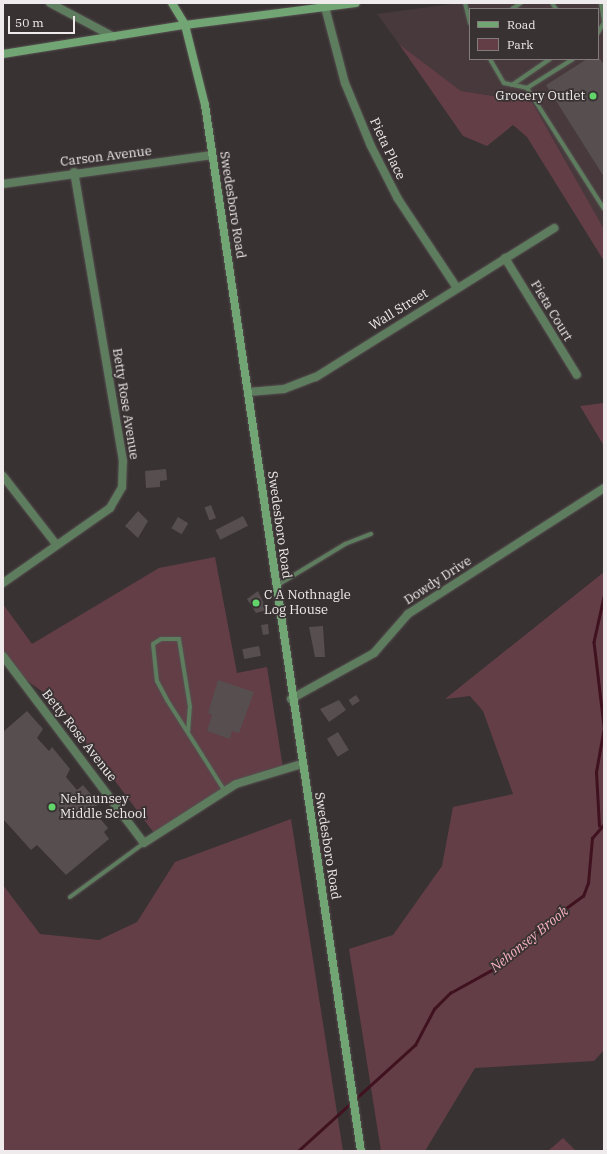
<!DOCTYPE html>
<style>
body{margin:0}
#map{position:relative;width:607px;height:1154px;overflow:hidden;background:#393233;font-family:"IBM Plex Serif",serif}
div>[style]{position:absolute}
.built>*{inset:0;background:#47393c}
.green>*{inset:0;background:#633e47}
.stream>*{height:2.5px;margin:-1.25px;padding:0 1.25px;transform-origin:1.25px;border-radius:1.25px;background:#401220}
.building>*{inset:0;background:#564e4f;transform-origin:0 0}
.roads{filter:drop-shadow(0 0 1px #564f50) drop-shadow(0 0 1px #564f50)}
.lane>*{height:4px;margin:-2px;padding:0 2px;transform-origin:2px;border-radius:2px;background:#5d7d5e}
.street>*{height:8px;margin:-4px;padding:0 4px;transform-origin:4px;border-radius:4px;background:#5d7d5e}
.secondary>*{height:8px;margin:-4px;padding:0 4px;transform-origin:4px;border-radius:4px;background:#72a574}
.dots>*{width:11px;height:11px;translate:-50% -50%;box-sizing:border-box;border:2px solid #393233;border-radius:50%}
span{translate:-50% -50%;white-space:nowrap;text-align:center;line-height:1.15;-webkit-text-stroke:3.5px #393233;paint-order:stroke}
.poi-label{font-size:13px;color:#efeaeb}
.right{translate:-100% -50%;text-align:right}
.left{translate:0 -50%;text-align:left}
.street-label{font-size:13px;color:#efeaeb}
.water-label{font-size:14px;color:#f6b1c0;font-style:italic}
.frame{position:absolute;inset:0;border:4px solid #efeaeb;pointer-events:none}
.legend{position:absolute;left:469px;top:8px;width:130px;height:52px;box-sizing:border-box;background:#393233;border:1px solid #827c7d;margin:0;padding:5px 7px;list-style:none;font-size:12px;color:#efeaeb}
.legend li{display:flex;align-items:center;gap:8px;height:20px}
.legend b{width:20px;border:1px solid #827c7d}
.scale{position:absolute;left:8px;top:16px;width:67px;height:18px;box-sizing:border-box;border:2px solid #efeaeb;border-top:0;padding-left:5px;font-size:12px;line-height:14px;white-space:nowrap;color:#efeaeb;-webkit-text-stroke:3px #393233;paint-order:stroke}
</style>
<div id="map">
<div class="built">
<i style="clip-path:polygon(evenodd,459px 3px,604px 3px,604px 229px,532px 102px,461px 91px,399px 44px,377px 14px,459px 3px,470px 9px,598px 9px,598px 59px,470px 59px,470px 9px)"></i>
</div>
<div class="green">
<i style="clip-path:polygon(399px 44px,461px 91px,532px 102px,604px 229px,604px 261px,527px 137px,513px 125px,487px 146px,463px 136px)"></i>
<i style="clip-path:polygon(604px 403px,604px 446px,580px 406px)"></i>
<i style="clip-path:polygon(215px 557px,237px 673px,267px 667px,283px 768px,225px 786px,154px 833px,55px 701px,6px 665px,3px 666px,3px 604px,32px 644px,159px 568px)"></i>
<i style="clip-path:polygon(604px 572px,604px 1050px,594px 1061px,475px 1068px,425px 1151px,381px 1151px,349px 949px,393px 935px,442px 866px,453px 807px,513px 794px,483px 711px,470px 696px,445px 699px)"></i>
<i style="clip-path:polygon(291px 819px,343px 1151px,3px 1151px,3px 885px,40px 934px,99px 940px,137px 922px,175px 862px)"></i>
<i style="clip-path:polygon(563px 1138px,576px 1151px,548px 1151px)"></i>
</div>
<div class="stream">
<i style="left:604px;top:597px;width:46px;rotate:102.5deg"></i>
<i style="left:594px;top:642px;width:85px;rotate:83.2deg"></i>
<i style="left:599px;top:826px;width:54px;rotate:-93.2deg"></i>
<i style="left:596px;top:772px;width:46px;rotate:-79.9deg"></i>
<i style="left:298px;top:1151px;width:158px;rotate:-42.2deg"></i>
<i style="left:415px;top:1045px;width:41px;rotate:-62.2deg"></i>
<i style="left:434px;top:1009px;width:23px;rotate:-45deg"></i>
<i style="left:450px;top:993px;width:56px;rotate:-28.9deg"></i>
<i style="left:499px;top:966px;width:75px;rotate:-41.8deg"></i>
<i style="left:555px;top:916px;width:34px;rotate:-36deg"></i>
<i style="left:583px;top:896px;width:14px;rotate:-69deg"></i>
<i style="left:588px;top:883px;width:45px;rotate:-84.9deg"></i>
<i style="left:592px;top:838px;width:18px;rotate:-49deg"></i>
</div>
<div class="building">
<i style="clip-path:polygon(587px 59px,600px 59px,604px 65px,604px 177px,546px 85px)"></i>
<i style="clip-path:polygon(166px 469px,167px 480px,160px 481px,160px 487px,146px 488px,145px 471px)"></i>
<i style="left:211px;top:505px;width:14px;height:7px;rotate:69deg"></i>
<i style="clip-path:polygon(138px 511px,148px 521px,138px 538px,125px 526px)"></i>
<i style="left:243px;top:516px;width:11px;height:31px;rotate:63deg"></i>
<i style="left:178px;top:517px;width:12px;height:13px;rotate:31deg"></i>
<i style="clip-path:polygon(258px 591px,267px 610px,256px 613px,247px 599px)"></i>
<i style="clip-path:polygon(268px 624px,269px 634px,263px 635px,261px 625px)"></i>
<i style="clip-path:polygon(323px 626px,325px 657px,315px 657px,309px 627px)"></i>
<i style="left:259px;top:646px;width:10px;height:17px;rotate:79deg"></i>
<i style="clip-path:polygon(218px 680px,254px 692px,239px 733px,232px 731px,230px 739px,207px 731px,212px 715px,208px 713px)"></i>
<i style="left:356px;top:695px;width:7px;height:9px;rotate:56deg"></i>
<i style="clip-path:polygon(339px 700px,346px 710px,329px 722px,320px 709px)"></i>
<i style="clip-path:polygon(27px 711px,43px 729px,37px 738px,49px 751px,52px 747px,70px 769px,66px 777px,77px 790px,83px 785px,99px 804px,92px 809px,108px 828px,104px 832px,109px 839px,66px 875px,37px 845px,31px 850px,3px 819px,3px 732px)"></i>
<i style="left:338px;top:732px;width:21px;height:13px;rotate:59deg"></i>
</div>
<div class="roads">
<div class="lane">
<i style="left:465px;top:3px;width:21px;rotate:76deg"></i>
<i style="left:552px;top:3px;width:7px;rotate:56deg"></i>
<i style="left:601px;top:3px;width:19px;rotate:81deg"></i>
<i style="left:512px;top:9px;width:11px;rotate:-34deg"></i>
<i style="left:598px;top:33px;width:13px;rotate:-61deg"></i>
<i style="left:490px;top:59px;width:28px;rotate:60deg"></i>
<i style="left:504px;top:83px;width:24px;rotate:12deg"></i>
<i style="left:527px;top:88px;width:54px;rotate:-32.2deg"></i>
<i style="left:512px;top:85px;width:46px;rotate:-34.4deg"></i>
<i style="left:527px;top:88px;width:143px;rotate:57.5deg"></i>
<i style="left:276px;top:586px;width:81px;rotate:-31.3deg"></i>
<i style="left:345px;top:544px;width:28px;rotate:-21deg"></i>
<i style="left:188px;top:733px;width:26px;rotate:-86deg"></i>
<i style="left:190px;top:707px;width:69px;rotate:-99.2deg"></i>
<i style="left:179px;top:639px;width:18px;rotate:180deg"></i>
<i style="left:161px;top:639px;width:9px;rotate:148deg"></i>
<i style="left:153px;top:644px;width:37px;rotate:84deg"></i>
<i style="left:157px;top:681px;width:21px;rotate:62deg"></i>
<i style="left:167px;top:700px;width:65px;rotate:57.5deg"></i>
<i style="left:202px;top:755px;width:41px;rotate:57.8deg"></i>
<i style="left:70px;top:897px;width:92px;rotate:-36.1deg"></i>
</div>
<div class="street">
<i style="left:50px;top:3px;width:72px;rotate:28deg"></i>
<i style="left:325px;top:7px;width:79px;rotate:75.3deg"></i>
<i style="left:345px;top:83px;width:68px;rotate:67.6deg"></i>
<i style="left:371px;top:146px;width:59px;rotate:63deg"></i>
<i style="left:398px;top:199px;width:107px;rotate:56.5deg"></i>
<i style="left:3px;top:184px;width:211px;rotate:-7.9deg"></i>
<i style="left:505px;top:258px;width:137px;rotate:58.4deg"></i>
<i style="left:249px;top:392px;width:35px;rotate:-5deg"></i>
<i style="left:284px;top:389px;width:34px;rotate:-21deg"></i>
<i style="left:316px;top:377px;width:281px;rotate:-32deg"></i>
<i style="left:3px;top:476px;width:86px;rotate:52.1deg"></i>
<i style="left:3px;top:583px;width:131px;rotate:-35deg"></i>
<i style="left:110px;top:508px;width:24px;rotate:-60deg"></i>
<i style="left:122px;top:487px;width:26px;rotate:-88deg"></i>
<i style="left:123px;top:461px;width:293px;rotate:-99.6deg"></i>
<i style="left:3px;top:656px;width:234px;rotate:53deg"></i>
<i style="left:144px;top:843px;width:109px;rotate:-32.7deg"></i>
<i style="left:236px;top:784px;width:69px;rotate:-16.9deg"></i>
<i style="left:291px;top:699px;width:95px;rotate:-29deg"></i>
<i style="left:374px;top:653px;width:52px;rotate:-48.9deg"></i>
<i style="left:408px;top:614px;width:233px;rotate:-32.7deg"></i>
</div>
<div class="secondary">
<i style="left:172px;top:3px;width:26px;rotate:59deg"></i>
<i style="left:185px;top:25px;width:82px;rotate:76deg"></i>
<i style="left:205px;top:105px;width:1058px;rotate:81.52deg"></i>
<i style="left:3px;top:54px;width:184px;rotate:-9.1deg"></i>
<i style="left:185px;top:25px;width:172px;rotate:-7.3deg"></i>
</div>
</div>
<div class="dots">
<i style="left:593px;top:96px;background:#61d56a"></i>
<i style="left:256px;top:603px;background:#61d56a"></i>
<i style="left:52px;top:807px;background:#61d56a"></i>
</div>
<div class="poi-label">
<span class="right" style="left:585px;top:96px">Grocery Outlet</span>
<span class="left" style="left:264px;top:603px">C A Nothnagle<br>Log House</span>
<span class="left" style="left:60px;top:807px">Nehaunsey<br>Middle School</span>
</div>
<div class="street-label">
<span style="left:387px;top:149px;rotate:65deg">Pieta Place</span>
<span style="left:106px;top:157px;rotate:-7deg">Carson Avenue</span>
<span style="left:232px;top:205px;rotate:81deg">Swedesboro Road</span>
<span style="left:399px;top:310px;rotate:-32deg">Wall Street</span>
<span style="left:551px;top:311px;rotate:59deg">Pieta Court</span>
<span style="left:125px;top:404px;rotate:81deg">Betty Rose Avenue</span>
<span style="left:279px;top:525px;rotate:82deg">Swedesboro Road</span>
<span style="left:438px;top:581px;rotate:-33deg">Dowdy Drive</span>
<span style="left:79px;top:736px;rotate:52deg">Betty Rose Avenue</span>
<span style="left:327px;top:846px;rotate:81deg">Swedesboro Road</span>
</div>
<div class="water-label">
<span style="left:529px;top:939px;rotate:-39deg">Nehonsey Brook</span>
</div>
<div class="frame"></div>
<ul class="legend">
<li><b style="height:5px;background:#72a574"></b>Road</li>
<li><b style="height:11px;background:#633e47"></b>Park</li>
</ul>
<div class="scale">50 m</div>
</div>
